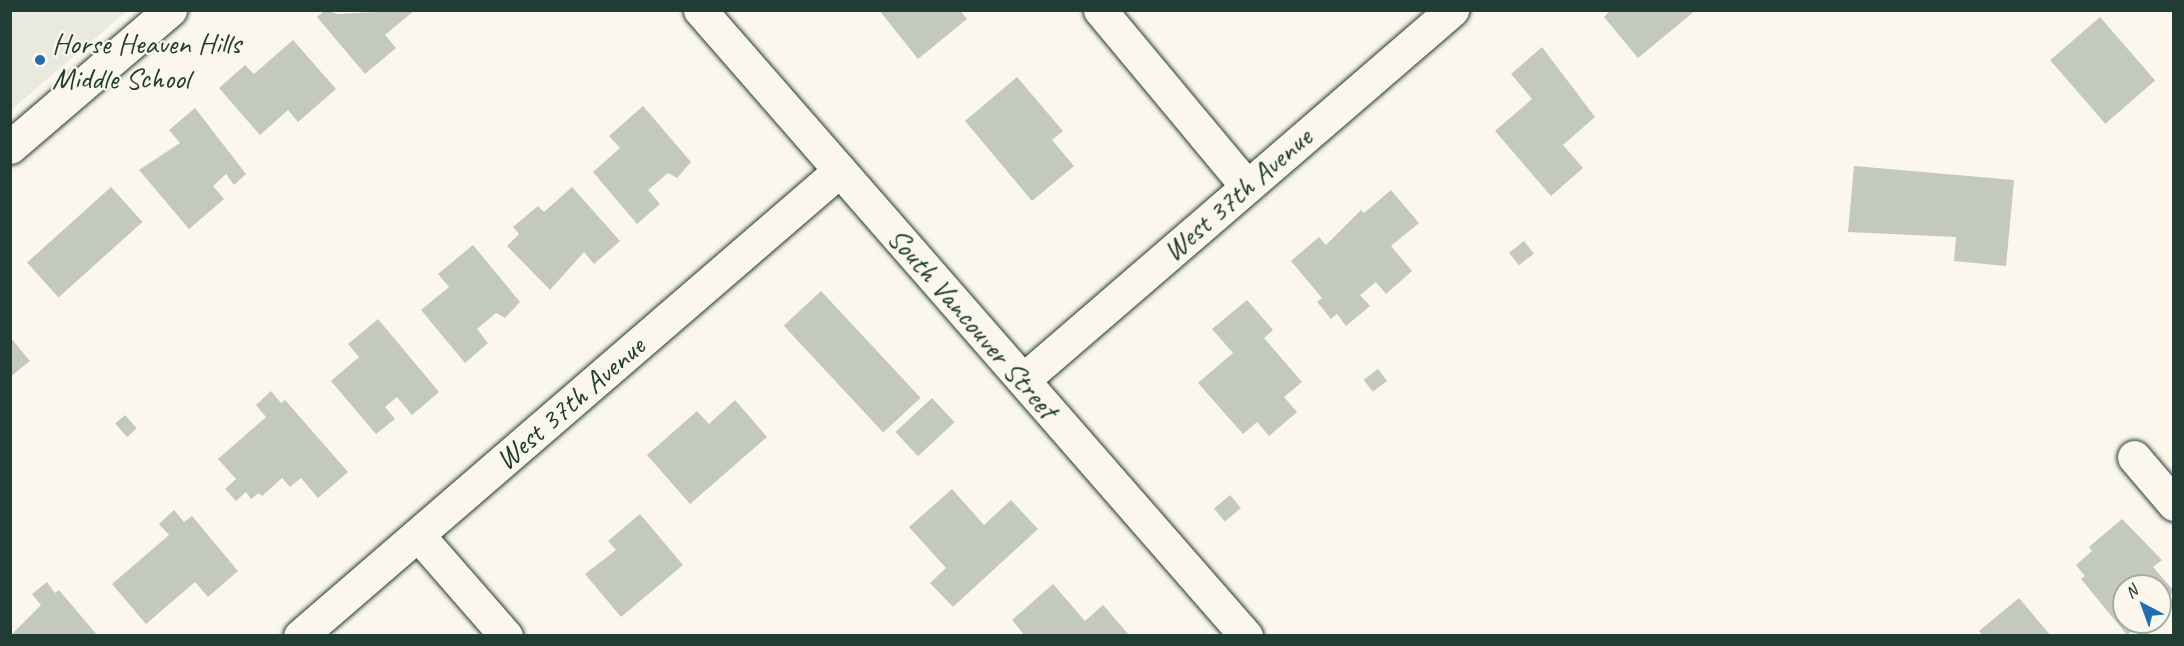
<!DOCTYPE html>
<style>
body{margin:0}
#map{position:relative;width:2184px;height:646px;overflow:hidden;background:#fbf7ec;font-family:Caveat,sans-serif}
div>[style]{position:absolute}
.built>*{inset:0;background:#eae9de}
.building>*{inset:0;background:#c4c9be;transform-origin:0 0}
.roads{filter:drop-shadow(0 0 2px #1f3d34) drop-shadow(0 0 2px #1f3d34)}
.minor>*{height:33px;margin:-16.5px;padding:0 16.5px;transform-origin:16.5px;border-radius:16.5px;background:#fbf7ec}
.dots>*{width:16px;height:16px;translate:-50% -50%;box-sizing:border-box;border:3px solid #fbf7ec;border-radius:50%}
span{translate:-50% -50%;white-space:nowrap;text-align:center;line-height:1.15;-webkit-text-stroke:4.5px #fbf7ec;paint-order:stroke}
.poi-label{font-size:30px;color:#1f3d34}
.left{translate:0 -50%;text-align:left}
.street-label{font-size:30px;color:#1f3d34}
.frame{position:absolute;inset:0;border:12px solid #1f3d34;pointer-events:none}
.north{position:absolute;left:2112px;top:574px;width:60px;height:60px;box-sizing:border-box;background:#fbf7ec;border:2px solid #a3ada2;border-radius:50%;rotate:319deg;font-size:16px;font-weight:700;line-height:24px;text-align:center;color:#1f3d34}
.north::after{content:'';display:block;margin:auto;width:21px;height:27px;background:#1f6fb2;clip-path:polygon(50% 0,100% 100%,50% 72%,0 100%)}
</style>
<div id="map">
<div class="built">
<i style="clip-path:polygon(11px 10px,127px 10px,127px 11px,11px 110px)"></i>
</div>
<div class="building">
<i style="clip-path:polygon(325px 10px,338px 14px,415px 10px,385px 35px,396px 48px,365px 74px,317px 17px)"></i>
<i style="clip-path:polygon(879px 10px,960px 10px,967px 19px,918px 59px)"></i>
<i style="clip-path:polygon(1611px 10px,1696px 10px,1638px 58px,1604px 17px)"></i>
<i style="left:2100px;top:17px;width:84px;height:66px;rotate:49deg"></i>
<i style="clip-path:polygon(293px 40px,336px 89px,298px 122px,288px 110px,260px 135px,219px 88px,245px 65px,254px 74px)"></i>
<i style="clip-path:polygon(1542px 47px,1595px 117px,1563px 145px,1583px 168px,1551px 196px,1495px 131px,1532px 99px,1511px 74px)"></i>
<i style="clip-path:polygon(1017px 77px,1063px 131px,1052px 140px,1074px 166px,1032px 201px,965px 121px)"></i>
<i style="clip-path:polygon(643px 106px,691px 162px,677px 178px,668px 173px,648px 190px,660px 204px,637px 224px,593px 172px,620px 148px,609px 136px)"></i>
<i style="clip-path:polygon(195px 108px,246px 174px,234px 185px,226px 174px,213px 186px,224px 199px,189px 229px,139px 170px,180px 143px,169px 130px)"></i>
<i style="clip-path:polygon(1854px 166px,2014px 180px,2006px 266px,1954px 261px,1956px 237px,1848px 232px)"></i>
<i style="left:111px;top:187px;width:47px;height:113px;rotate:48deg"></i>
<i style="clip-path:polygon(572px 187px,620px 241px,594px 264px,584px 252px,550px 290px,507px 246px,519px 234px,513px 227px,538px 206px,544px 212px)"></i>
<i style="clip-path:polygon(1391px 190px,1419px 223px,1391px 246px,1412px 271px,1386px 294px,1376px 282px,1360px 295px,1370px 306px,1346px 326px,1337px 314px,1331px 319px,1317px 302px,1322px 298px,1291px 261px,1319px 237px,1326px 245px,1361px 210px,1364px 213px)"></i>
<i style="left:1524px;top:241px;width:16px;height:19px;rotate:52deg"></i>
<i style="clip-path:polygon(473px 245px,520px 302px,505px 318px,496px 313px,477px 329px,488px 343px,465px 363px,421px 310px,449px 287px,438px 274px)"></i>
<i style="left:821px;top:291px;width:146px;height:51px;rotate:47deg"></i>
<i style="clip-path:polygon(1247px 300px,1273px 330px,1264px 338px,1302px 382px,1284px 397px,1297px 412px,1269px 436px,1257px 422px,1243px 434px,1198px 383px,1233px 353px,1212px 329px)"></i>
<i style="clip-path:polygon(378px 319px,439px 392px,412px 415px,397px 397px,385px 407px,395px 419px,376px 434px,331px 381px,359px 357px,348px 344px)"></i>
<i style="clip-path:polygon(10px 337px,30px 361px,10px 377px)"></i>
<i style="left:1378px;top:369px;width:15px;height:18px;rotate:53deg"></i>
<i style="clip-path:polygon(271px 391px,281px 403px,285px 400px,348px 472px,318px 498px,301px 478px,290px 487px,282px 478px,262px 496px,259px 493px,251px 499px,246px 492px,236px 501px,225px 489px,236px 479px,218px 459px,266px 417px,256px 405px)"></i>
<i style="left:932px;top:398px;width:33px;height:50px;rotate:47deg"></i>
<i style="clip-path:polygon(735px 400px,767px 437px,690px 504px,647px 455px,697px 411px,709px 424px)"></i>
<i style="left:125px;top:415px;width:18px;height:13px;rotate:49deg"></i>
<i style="clip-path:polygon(952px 489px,984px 525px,1011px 500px,1038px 529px,953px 607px,930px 583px,946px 568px,909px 527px)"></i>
<i style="left:1230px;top:495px;width:17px;height:21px;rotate:50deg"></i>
<i style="clip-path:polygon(174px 510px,184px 522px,192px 516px,238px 571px,208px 597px,195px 582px,146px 624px,112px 584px,169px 535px,159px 524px)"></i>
<i style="clip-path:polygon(640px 514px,683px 565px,621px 617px,585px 574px,616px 550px,608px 541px)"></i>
<i style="clip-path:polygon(2122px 519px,2162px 560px,2153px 567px,2174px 591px,2160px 607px,2160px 586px,2124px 586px,2124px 622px,2143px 622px,2127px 635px,2081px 579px,2085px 576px,2076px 565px,2092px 551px,2089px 547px)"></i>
<i style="clip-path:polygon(47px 582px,55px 593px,59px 590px,98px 636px,10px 636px,41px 605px,32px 594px)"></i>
<i style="clip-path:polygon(1053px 584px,1085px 621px,1103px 605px,1130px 636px,1025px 636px,1012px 620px)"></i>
<i style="clip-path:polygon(2019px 598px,2051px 636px,1983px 636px,1979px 631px)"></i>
</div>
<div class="roads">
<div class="minor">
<i style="left:700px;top:10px;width:831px;rotate:48.9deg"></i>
<i style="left:1100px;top:10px;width:228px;rotate:50.2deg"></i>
<i style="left:10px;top:147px;width:211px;rotate:-40.6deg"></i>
<i style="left:1023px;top:380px;width:567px;rotate:-40.78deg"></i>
<i style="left:2134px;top:457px;width:62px;rotate:49.6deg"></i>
<i style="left:418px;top:535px;width:134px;rotate:48.9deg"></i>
<i style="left:300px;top:636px;width:713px;rotate:-40.79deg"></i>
</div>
</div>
<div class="dots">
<i style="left:40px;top:60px;background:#1f6fb2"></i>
</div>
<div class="poi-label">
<span class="left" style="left:52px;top:60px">Horse Heaven Hills<br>Middle School</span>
</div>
<div class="street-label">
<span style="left:1237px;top:194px;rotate:-41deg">West 37th Avenue</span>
<span style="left:973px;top:323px;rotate:49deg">South Vancouver Street</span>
<span style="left:570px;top:403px;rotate:-41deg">West 37th Avenue</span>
</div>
<div class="frame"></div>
<div class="north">N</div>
</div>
